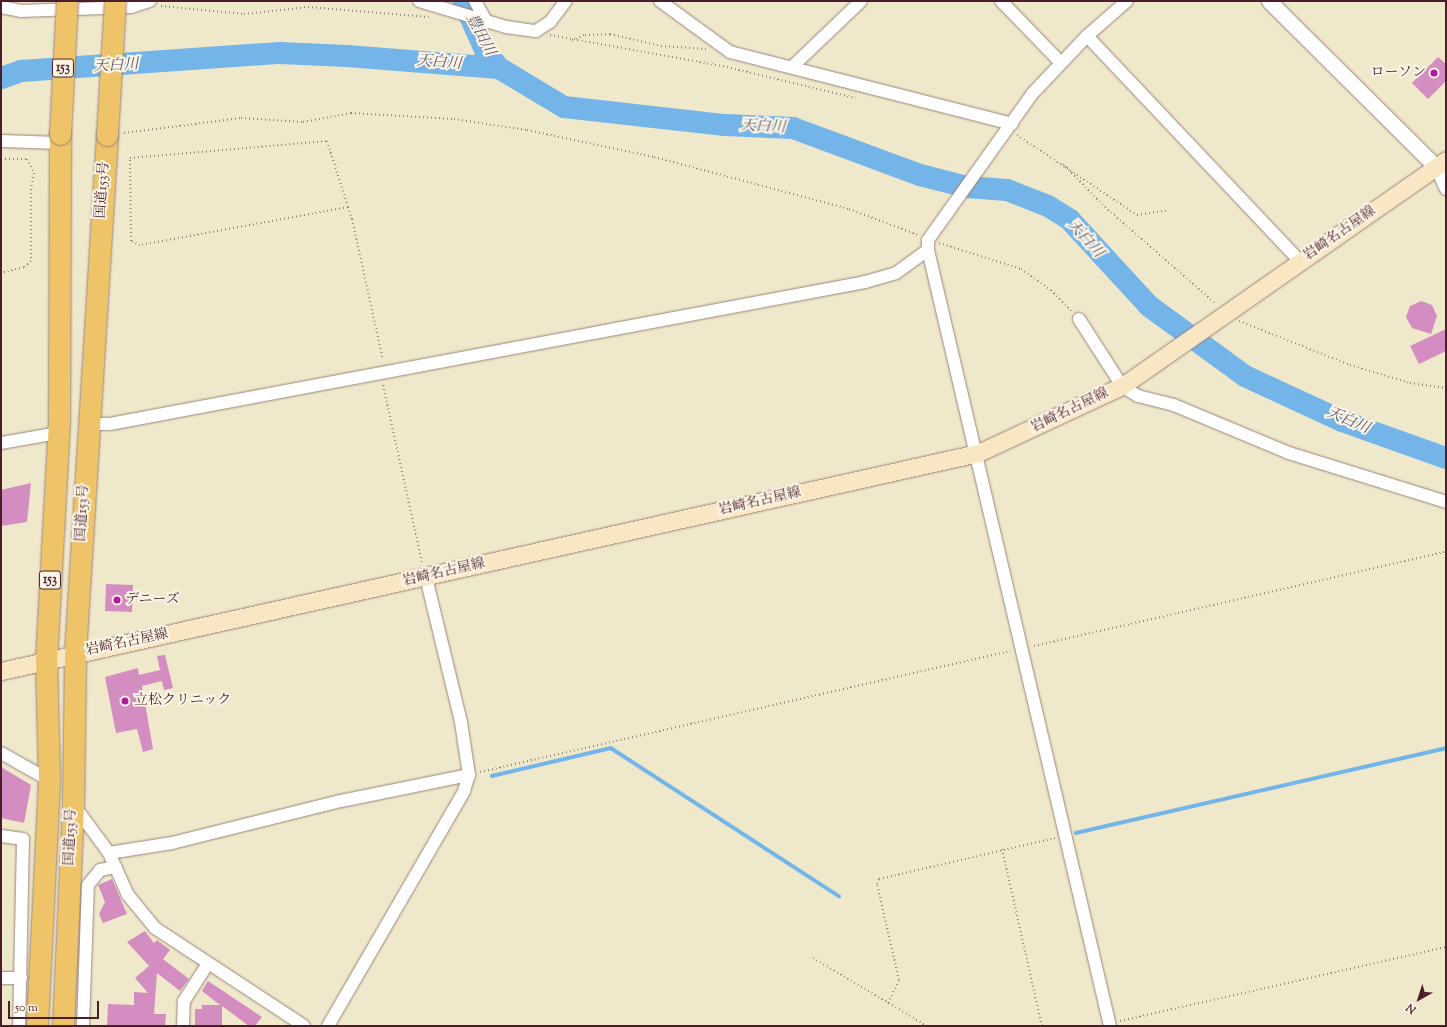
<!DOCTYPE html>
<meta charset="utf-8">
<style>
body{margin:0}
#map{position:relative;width:1447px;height:1027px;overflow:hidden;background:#efe8cb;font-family:"Sorts Mill Goudy","Noto Serif JP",serif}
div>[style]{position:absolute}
.stream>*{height:3.5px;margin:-1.75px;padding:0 1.75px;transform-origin:1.75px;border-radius:1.75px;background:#74b5e9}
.river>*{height:22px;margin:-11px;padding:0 11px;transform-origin:11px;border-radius:11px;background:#74b5e9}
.building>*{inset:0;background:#d38dc0;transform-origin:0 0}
.path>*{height:2px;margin-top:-1px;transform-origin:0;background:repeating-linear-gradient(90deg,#9c847b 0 1px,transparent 0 4px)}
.roads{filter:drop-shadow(0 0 1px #9c847b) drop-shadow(0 0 1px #9c847b)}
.minor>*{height:12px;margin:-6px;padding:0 6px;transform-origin:6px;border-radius:6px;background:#fff}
.tertiary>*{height:15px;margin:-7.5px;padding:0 7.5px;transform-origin:7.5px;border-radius:7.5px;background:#fff}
.secondary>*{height:17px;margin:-8.5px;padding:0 8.5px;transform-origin:8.5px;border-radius:8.5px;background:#f9e7c3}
.trunk>*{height:21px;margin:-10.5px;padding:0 10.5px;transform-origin:10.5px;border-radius:10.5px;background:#efc469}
.bridges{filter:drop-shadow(0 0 1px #9c847b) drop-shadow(0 0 1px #9c847b)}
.trunk-bridge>*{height:21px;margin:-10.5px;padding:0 10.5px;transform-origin:10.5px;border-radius:10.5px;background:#efc469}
.dots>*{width:11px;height:11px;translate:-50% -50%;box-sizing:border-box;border:2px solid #fcf5e5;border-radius:50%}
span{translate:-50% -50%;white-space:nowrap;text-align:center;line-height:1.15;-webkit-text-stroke:4px #fcf5e5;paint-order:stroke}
.shield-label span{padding:1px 3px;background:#fcf5e5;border:1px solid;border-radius:3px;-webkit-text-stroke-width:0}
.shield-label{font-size:13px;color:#4a1f2b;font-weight:700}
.poi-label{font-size:14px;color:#4a1f2b}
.right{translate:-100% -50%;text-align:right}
.left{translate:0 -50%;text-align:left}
.street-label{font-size:14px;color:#4a1f2b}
.water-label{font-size:15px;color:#59546e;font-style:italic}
.frame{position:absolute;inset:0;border:2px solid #4a1f2b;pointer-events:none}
.north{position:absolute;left:1399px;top:979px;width:40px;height:40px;-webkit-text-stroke:3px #fcf5e5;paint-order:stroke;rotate:219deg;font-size:11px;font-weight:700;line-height:16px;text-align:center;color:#4a1f2b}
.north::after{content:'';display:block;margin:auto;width:14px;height:18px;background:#4a1f2b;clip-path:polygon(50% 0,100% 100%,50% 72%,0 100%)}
.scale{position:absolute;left:8px;top:1001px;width:91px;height:18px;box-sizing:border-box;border:2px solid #4a1f2b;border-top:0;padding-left:5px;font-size:12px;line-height:14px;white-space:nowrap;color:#4a1f2b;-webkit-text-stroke:3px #fcf5e5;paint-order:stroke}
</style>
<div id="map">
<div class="stream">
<i style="left:492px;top:776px;width:122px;rotate:-13.2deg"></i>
<i style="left:611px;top:748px;width:272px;rotate:33deg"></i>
<i style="left:1076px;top:833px;width:380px;rotate:-12.9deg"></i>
</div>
<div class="river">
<i style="left:463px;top:1px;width:56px;rotate:65.7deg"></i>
<i style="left:486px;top:52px;width:21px;rotate:51deg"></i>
<i style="left:1px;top:78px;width:21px;rotate:-19deg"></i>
<i style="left:21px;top:71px;width:260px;rotate:-4deg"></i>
<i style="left:280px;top:53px;width:67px;rotate:2.6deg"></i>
<i style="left:347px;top:56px;width:152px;rotate:4.5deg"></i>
<i style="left:499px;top:68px;width:76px;rotate:31deg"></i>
<i style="left:564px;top:107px;width:162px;rotate:6.4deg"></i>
<i style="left:725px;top:125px;width:68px;rotate:2.5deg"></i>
<i style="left:793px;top:128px;width:135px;rotate:20.3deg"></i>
<i style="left:920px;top:175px;width:49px;rotate:14.3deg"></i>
<i style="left:967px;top:187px;width:40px;rotate:4.3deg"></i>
<i style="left:1007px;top:190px;width:44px;rotate:21.3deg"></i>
<i style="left:1048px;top:206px;width:26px;rotate:32deg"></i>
<i style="left:1070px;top:220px;width:117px;rotate:47.4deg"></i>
<i style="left:1149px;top:306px;width:119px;rotate:36.1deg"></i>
<i style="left:1245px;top:376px;width:107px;rotate:24.9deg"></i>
<i style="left:1342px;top:421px;width:110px;rotate:19.6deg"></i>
</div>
<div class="building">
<i style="clip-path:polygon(1438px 57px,1446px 64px,1446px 81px,1428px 99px,1412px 83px)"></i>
<i style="clip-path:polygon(1421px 301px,1432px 305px,1437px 316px,1431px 334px,1412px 328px,1406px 317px,1410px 306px)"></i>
<i style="clip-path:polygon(1446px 329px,1446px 351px,1419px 364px,1410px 346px)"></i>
<i style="clip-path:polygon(31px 483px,27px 522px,1px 526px,1px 490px)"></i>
<i style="left:106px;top:584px;width:27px;height:27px;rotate:2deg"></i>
<i style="clip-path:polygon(165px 655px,173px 688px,164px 690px,162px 681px,142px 686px,153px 749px,143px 752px,137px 729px,116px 733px,105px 677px,138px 668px,139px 675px,160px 670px,157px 656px)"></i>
<i style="clip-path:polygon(1px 767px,31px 785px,24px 823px,1px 818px)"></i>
<i style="clip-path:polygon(112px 879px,127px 914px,103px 923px,99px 914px,105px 902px,98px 885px)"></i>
<i style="clip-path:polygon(145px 931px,154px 943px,157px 940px,170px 950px,163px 959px,189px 979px,180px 991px,157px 973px,154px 1014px,166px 1014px,165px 1026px,107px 1026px,108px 1004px,134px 1005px,134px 992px,148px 993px,135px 978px,149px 966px,127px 942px)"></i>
<i style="clip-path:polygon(208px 981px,262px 1017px,255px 1026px,249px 1026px,222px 1006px,222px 1026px,195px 1026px,195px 1009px,202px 1009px,202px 1005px,220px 1005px,202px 991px)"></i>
</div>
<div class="path">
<i style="left:161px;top:6px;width:83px;rotate:5.5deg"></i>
<i style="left:244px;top:14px;width:64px;rotate:-6.2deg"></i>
<i style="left:308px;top:7px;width:121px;rotate:4.7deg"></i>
<i style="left:550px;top:35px;width:180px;rotate:10.2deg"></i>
<i style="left:727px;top:67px;width:132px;rotate:13.6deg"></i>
<i style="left:572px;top:40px;width:14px;rotate:-21deg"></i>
<i style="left:585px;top:35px;width:25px;rotate:-2deg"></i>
<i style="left:610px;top:34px;width:52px;rotate:13.2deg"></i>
<i style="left:661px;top:46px;width:46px;rotate:3.7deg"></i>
<i style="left:124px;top:133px;width:118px;rotate:-7.3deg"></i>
<i style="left:241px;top:118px;width:62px;rotate:3.7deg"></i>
<i style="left:303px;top:122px;width:49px;rotate:-10.6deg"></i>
<i style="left:351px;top:113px;width:103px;rotate:3.3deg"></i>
<i style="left:454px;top:119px;width:74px;rotate:8.6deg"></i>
<i style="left:527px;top:130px;width:130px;rotate:12deg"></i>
<i style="left:654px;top:157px;width:202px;rotate:14.9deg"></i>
<i style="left:849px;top:209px;width:74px;rotate:20.6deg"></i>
<i style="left:1017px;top:135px;width:144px;rotate:33.7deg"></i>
<i style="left:1137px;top:215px;width:32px;rotate:-9deg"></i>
<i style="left:1px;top:159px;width:26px"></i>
<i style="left:27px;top:159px;width:16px;rotate:63deg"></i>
<i style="left:34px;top:173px;width:16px;rotate:101deg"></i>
<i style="left:31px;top:189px;width:72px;rotate:90deg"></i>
<i style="left:31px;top:261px;width:9px;rotate:139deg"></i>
<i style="left:24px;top:267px;width:24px;rotate:165deg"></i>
<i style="left:1063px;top:164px;width:60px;rotate:45.7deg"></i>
<i style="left:1105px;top:207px;width:147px;rotate:41.1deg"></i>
<i style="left:348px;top:207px;width:211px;rotate:169.6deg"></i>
<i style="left:140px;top:245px;width:10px;rotate:-156deg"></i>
<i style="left:131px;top:241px;width:83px;rotate:-90.7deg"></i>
<i style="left:130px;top:158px;width:198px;rotate:-4.9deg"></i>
<i style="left:327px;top:141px;width:69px;rotate:72.3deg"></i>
<i style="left:348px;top:207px;width:13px;rotate:72deg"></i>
<i style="left:352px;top:219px;width:144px;rotate:77.6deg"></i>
<i style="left:939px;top:243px;width:86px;rotate:17.6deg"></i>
<i style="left:1021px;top:269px;width:37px;rotate:35deg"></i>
<i style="left:1051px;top:290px;width:29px;rotate:46deg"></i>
<i style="left:1239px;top:321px;width:119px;rotate:21.6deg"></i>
<i style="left:1350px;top:365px;width:63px;rotate:16.7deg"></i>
<i style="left:1410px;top:383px;width:36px;rotate:8deg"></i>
<i style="left:383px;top:385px;width:181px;rotate:77.6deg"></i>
<i style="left:1034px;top:646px;width:423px;rotate:-12.9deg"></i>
<i style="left:480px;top:772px;width:544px;rotate:-12.86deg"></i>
<i style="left:1002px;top:849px;width:181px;rotate:77.3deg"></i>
<i style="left:813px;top:958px;width:133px;rotate:30.8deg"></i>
<i style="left:888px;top:1003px;width:25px;rotate:-64deg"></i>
<i style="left:899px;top:980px;width:98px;rotate:-102.9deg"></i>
<i style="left:877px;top:884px;width:5px;rotate:-68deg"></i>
<i style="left:879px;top:879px;width:181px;rotate:-13.1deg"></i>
<i style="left:1120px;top:1021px;width:334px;rotate:-12.8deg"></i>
</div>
<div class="roads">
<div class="minor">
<i style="left:419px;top:1px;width:91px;rotate:16.6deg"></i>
<i style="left:506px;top:27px;width:30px;rotate:8deg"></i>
<i style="left:536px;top:31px;width:17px;rotate:-33deg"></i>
<i style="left:550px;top:22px;width:26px;rotate:-53deg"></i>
<i style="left:475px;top:1px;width:23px;rotate:61deg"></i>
<i style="left:660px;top:1px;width:87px;rotate:36.1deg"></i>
<i style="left:730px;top:52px;width:291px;rotate:14.3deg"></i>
<i style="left:1001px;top:1px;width:86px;rotate:45.9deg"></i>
<i style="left:1px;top:7px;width:20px;rotate:11deg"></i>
<i style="left:21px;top:11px;width:110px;rotate:-2.1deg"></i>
<i style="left:131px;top:7px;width:20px;rotate:-18deg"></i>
<i style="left:1087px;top:36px;width:310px;rotate:46.6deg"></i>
<i style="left:792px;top:67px;width:95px;rotate:-43.7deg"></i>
<i style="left:1px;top:141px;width:59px;rotate:1.9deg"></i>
<i style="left:1436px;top:167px;width:24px;rotate:66deg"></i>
<i style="left:1079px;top:319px;width:80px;rotate:57.3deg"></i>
<i style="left:1122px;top:386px;width:19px;rotate:32deg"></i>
<i style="left:1138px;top:396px;width:37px;rotate:14deg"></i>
<i style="left:1174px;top:405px;width:125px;rotate:22.7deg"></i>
<i style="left:1289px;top:453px;width:164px;rotate:17.3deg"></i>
<i style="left:88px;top:424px;width:22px"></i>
<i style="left:110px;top:424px;width:768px;rotate:-10.65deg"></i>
<i style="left:865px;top:282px;width:32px;rotate:-16deg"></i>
<i style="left:896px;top:273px;width:39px;rotate:-36deg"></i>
<i style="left:1px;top:443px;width:58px;rotate:-10deg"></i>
<i style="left:1px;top:753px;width:55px;rotate:29.4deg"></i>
<i style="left:73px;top:804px;width:61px;rotate:53.7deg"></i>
<i style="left:109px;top:853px;width:46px;rotate:65.7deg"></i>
<i style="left:128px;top:895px;width:43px;rotate:50.7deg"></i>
<i style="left:155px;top:928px;width:178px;rotate:33.3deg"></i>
<i style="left:1px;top:836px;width:22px;rotate:8deg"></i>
<i style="left:23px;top:839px;width:187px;rotate:91.2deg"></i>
<i style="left:109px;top:853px;width:64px;rotate:-9deg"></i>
<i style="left:172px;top:843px;width:174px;rotate:-14deg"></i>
<i style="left:341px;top:801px;width:131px;rotate:-11.5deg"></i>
<i style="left:1px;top:978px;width:20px"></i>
<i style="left:83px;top:1026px;width:141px;rotate:-88deg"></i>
<i style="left:88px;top:885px;width:19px;rotate:-51deg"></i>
<i style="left:100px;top:870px;width:16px;rotate:-11deg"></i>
<i style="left:183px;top:1026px;width:25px;rotate:-88deg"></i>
<i style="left:184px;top:1001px;width:43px;rotate:-57.4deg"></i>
<i style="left:328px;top:1026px;width:272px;rotate:-59.9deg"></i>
<i style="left:464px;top:791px;width:17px;rotate:-73deg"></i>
<i style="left:469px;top:775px;width:54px;rotate:-98.6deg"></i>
<i style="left:461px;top:722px;width:149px;rotate:-103.6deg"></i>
<i style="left:1110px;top:1026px;width:797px;rotate:-103.2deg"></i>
<i style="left:928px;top:250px;width:10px;rotate:-90deg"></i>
<i style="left:928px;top:240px;width:179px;rotate:-54.5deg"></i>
<i style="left:1032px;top:94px;width:80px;rotate:-46.5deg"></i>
<i style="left:1087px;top:36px;width:53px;rotate:-41.2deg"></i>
</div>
<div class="tertiary">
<i style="left:1269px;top:1px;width:235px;rotate:44.8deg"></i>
</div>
<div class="secondary">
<i style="left:1px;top:671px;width:1001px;rotate:-12.58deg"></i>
<i style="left:978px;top:453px;width:159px;rotate:-25deg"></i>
<i style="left:1122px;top:386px;width:395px;rotate:-34.9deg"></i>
</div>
<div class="trunk">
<i style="left:37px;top:1026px;width:246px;rotate:-87.2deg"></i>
<i style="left:49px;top:780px;width:119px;rotate:-91.4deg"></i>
<i style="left:46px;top:661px;width:237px;rotate:-86.9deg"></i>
<i style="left:59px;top:424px;width:290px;rotate:-89.8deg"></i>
<i style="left:63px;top:1026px;width:223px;rotate:-87.4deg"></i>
<i style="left:73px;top:803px;width:149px;rotate:-89.2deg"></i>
<i style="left:75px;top:654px;width:520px;rotate:-86.47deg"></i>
</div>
</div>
<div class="bridges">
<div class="trunk-bridge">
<i style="left:60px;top:134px;width:133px;rotate:-87deg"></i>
<i style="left:107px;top:135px;width:134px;rotate:-86.6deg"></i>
</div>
</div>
<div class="dots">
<i style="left:1434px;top:73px;background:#b5179e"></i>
<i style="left:117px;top:600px;background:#b5179e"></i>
<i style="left:125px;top:701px;background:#b5179e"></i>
</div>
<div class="shield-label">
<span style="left:63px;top:68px">153</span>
<span style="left:50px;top:580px">153</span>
</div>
<div class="poi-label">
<span class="right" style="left:1426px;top:73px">ローソン</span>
<span class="left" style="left:125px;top:600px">デニーズ</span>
<span class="left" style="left:134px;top:701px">立松クリニック</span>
</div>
<div class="street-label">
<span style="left:103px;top:190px;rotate:-86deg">国道153号</span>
<span style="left:1340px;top:234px;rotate:-35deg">岩崎名古屋線</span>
<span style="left:1070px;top:411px;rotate:-26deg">岩崎名古屋線</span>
<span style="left:760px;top:502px;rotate:-13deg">岩崎名古屋線</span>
<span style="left:83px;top:513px;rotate:-87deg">国道153号</span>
<span style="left:444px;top:573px;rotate:-13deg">岩崎名古屋線</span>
<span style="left:127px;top:643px;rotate:-12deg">岩崎名古屋線</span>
<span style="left:71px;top:837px;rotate:-88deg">国道153号</span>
</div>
<div class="water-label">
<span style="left:480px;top:35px;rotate:62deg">豊田川</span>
<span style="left:439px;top:63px;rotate:4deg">天白川</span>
<span style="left:116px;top:66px;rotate:-3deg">天白川</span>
<span style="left:763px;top:127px;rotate:3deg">天白川</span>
<span style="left:1085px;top:239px;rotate:48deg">天白川</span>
<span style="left:1348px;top:421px;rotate:23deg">天白川</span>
</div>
<div class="frame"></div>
<div class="north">N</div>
<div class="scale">50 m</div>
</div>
